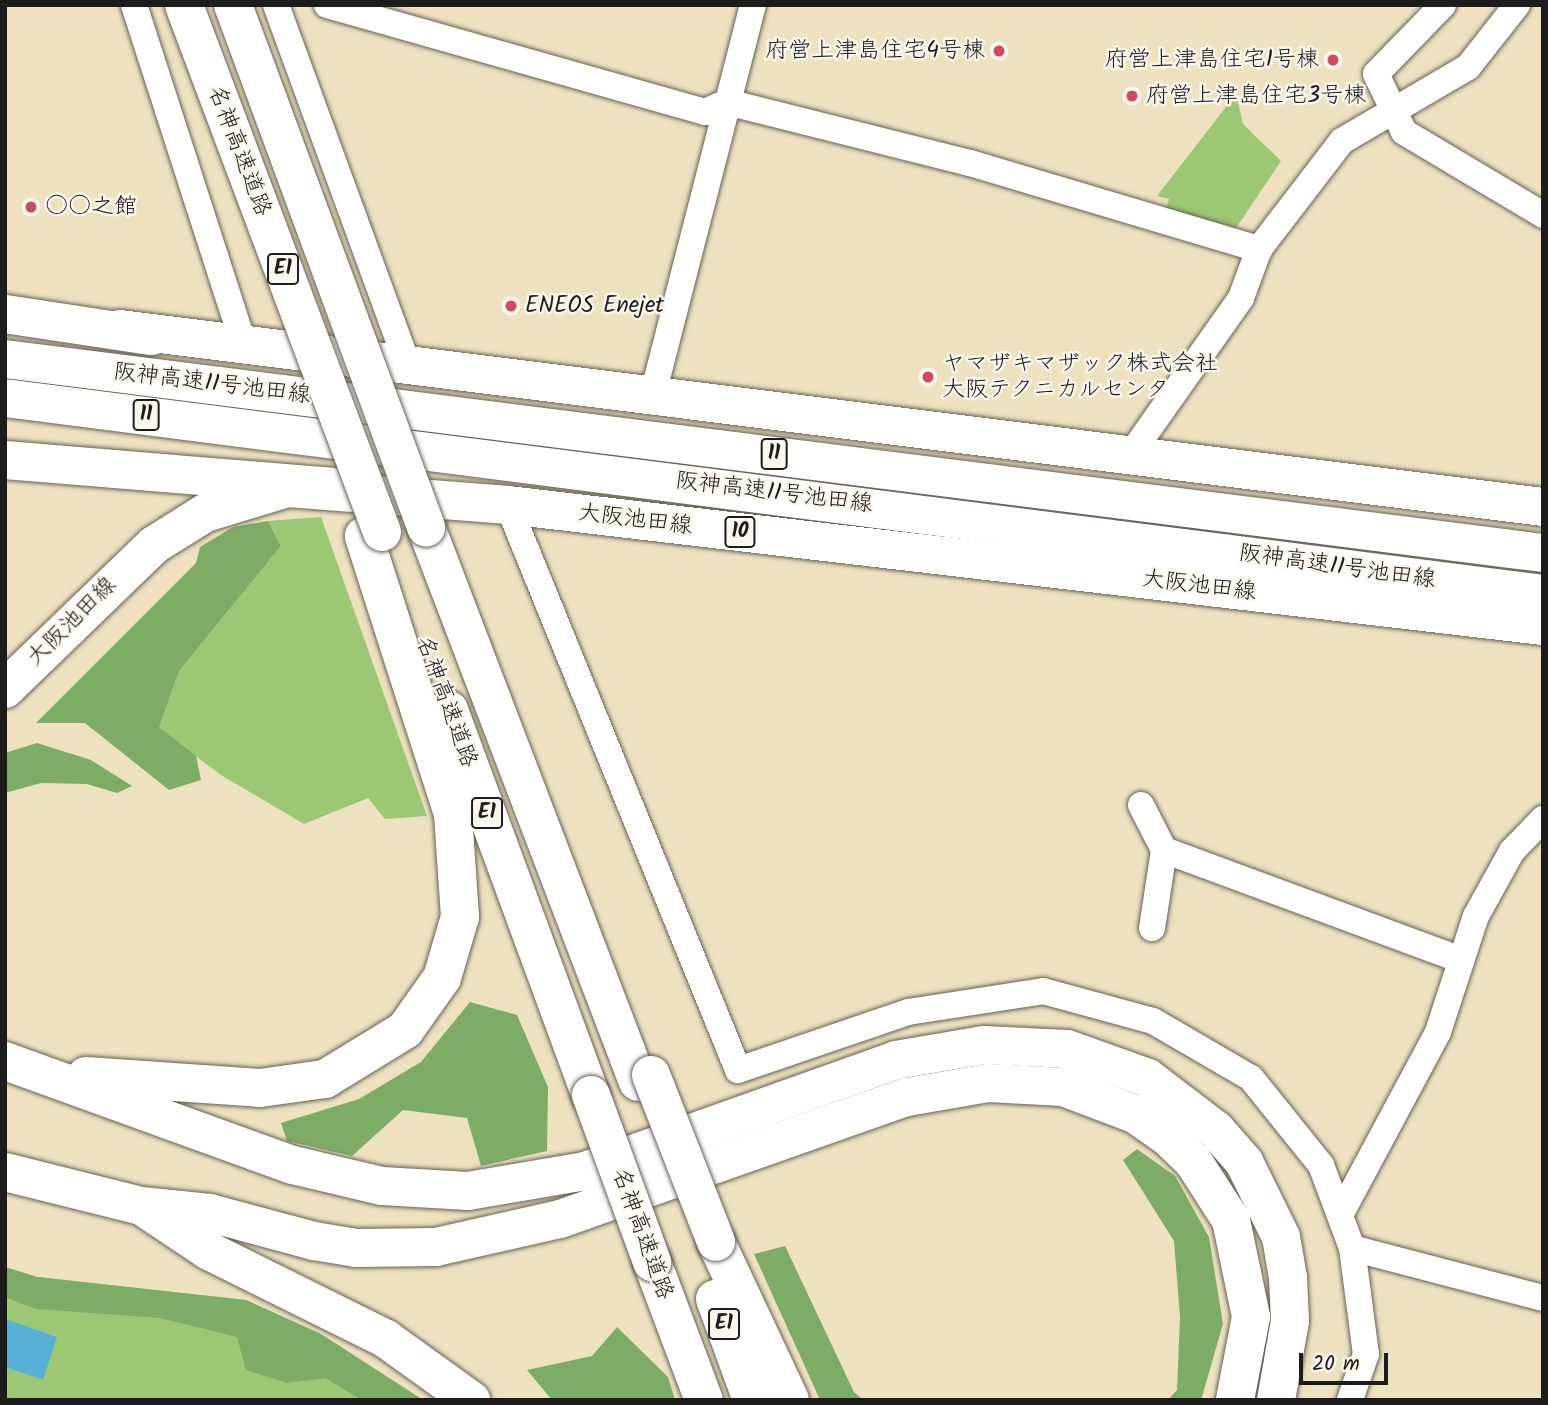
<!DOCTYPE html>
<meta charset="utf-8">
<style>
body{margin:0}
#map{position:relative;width:1548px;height:1405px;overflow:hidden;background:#eee1c0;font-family:Kalam,"Klee One",sans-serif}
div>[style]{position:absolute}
.green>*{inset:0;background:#9cc875}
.forest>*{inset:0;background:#7dac66}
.water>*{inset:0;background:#57b0d5}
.roads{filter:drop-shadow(0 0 2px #666155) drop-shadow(0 0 2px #666155)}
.minor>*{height:26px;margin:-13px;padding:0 13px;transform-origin:13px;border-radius:13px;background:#fff}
.primary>*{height:38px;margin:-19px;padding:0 19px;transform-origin:19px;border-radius:19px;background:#fff}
.motorway>*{height:38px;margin:-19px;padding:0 19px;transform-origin:19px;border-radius:19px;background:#fff}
.bridges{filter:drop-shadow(0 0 2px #666155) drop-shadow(0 0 2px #666155)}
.motorway-bridge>*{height:38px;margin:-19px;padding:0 19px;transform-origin:19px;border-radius:19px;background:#fff}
.dots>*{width:19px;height:19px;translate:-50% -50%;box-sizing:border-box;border:4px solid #fbf7ec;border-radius:50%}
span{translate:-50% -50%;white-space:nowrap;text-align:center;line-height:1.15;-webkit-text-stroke:5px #fbf7ec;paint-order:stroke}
.shield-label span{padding:2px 5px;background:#fbf7ec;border:2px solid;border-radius:5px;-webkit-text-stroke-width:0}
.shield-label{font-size:21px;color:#1c1c1c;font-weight:700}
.poi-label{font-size:23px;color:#1c1c1c}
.right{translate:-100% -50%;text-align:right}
.left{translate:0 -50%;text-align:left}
.street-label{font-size:23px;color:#1c1c1c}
.frame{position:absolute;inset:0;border:7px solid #1c1c1c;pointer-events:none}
.scale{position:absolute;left:1299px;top:1353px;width:89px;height:32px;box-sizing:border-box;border:4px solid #1c1c1c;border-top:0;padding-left:9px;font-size:21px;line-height:24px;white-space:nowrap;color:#1c1c1c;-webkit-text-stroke:5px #fbf7ec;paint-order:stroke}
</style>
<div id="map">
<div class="green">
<i style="clip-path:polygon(1236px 94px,1243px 124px,1281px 161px,1234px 231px,1166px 209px,1169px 199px,1157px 196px)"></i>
<i style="clip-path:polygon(321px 517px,427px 816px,385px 819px,368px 798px,304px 824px,221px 775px,158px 728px,179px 671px,281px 546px,268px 521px)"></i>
<i style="clip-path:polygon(5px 1267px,37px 1277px,246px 1300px,321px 1334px,423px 1400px,5px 1400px)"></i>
</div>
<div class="forest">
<i style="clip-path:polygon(268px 521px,281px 546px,179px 671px,159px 727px,196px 756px,201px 780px,169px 790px,85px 723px,36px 723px,196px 563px,200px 547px,233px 527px)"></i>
<i style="clip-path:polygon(37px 743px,91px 760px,132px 786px,117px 793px,87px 784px,41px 783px,5px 793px,5px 753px)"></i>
<i style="clip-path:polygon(470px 1002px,517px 1015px,548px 1087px,547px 1151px,481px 1166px,467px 1118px,403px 1110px,352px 1156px,287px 1141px,281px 1123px,359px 1099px,421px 1062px)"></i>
<i style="clip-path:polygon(1137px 1149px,1175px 1176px,1209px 1237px,1223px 1324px,1201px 1400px,1168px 1400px,1177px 1390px,1180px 1317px,1174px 1241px,1123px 1160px)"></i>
<i style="clip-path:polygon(785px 1246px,854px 1392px,863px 1400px,820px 1400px,754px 1254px)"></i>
<i style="clip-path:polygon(5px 1267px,37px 1277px,246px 1300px,321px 1334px,423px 1400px,362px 1400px,325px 1378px,287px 1383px,246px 1370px,237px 1337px,160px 1318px,36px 1309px,5px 1297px)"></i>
<i style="clip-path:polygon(617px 1327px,668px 1377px,675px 1400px,552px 1400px,527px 1370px,592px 1356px)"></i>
</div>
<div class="water">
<i style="clip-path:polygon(5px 1319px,57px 1337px,43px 1380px,5px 1367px)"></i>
</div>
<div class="roads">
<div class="minor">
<i style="left:134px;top:5px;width:361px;rotate:72.1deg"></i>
<i style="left:276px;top:5px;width:387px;rotate:69.9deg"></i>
<i style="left:327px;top:5px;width:393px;rotate:15.8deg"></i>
<i style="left:705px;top:112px;width:24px;rotate:-24deg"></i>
<i style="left:727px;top:102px;width:251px;rotate:14.1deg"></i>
<i style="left:970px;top:163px;width:302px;rotate:16.6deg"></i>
<i style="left:1443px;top:5px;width:96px;rotate:134.2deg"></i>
<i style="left:1376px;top:74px;width:64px;rotate:64.2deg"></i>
<i style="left:1404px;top:132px;width:162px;rotate:30.8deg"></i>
<i style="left:652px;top:398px;width:406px;rotate:-75.6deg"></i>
<i style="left:1131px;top:454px;width:191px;rotate:-54.8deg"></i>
<i style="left:1241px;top:298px;width:52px;rotate:-69.8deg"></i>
<i style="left:1259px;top:249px;width:136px;rotate:-52.5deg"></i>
<i style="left:1342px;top:141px;width:146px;rotate:-30.4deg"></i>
<i style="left:1468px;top:67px;width:79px;rotate:-51.7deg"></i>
<i style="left:508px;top:505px;width:610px;rotate:67.85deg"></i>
<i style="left:738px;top:1070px;width:180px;rotate:-18.8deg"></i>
<i style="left:908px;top:1012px;width:137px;rotate:-8.8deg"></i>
<i style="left:1043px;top:991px;width:114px;rotate:15.3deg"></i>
<i style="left:1153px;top:1021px;width:113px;rotate:30.2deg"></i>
<i style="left:1251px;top:1078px;width:112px;rotate:51.2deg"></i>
<i style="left:1321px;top:1165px;width:89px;rotate:69.5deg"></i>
<i style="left:1352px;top:1248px;width:107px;rotate:82.5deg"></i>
<i style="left:1366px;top:1354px;width:49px;rotate:109.2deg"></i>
<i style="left:1141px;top:805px;width:51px;rotate:62.9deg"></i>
<i style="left:1164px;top:850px;width:79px;rotate:98.7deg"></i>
<i style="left:1164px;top:850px;width:317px;rotate:20.3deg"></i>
<i style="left:1340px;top:1215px;width:208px;rotate:-61.8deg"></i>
<i style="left:1438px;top:1032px;width:122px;rotate:-71.9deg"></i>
<i style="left:1476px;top:916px;width:74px;rotate:-61deg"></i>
<i style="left:1512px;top:851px;width:45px;rotate:-45.9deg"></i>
<i style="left:1352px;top:1248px;width:197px;rotate:14.7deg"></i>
</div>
<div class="primary">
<i style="left:120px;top:329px;width:1434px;rotate:7.13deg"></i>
<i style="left:5px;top:689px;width:207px;rotate:-44deg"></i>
<i style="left:154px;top:545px;width:60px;rotate:-32.1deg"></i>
<i style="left:205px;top:513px;width:87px;rotate:-16.8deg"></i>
<i style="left:288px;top:488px;width:221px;rotate:4.4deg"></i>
<i style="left:508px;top:505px;width:1042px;rotate:6.67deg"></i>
</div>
<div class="motorway">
<i style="left:5px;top:314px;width:148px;rotate:8.6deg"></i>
<i style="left:5px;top:359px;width:1550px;rotate:7.19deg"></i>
<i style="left:5px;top:398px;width:1550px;rotate:7.26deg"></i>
<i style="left:5px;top:460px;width:330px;rotate:4.7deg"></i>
<i style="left:426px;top:527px;width:594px;rotate:69.09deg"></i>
<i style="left:449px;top:710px;width:410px;rotate:69.8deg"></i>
<i style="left:5px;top:1061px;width:306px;rotate:19.9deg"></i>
<i style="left:293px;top:1165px;width:91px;rotate:13.3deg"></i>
<i style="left:382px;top:1186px;width:86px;rotate:3.3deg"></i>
<i style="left:468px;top:1191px;width:119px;rotate:-9.7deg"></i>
<i style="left:585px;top:1171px;width:330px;rotate:-19.6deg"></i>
<i style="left:896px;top:1060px;width:89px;rotate:-9.7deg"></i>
<i style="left:984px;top:1045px;width:83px;rotate:2.8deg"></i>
<i style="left:1067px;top:1049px;width:86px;rotate:19.7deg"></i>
<i style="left:1148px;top:1078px;width:86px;rotate:37.4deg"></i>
<i style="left:1216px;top:1130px;width:43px;rotate:48.8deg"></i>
<i style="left:1244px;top:1162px;width:84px;rotate:63.7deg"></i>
<i style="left:1281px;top:1237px;width:42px;rotate:80.3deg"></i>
<i style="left:1288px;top:1278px;width:43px;rotate:87.3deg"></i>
<i style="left:1290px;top:1321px;width:80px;rotate:100deg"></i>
<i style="left:86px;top:1076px;width:174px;rotate:3.9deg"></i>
<i style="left:260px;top:1088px;width:66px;rotate:-7.9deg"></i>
<i style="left:325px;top:1079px;width:94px;rotate:-31.5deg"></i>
<i style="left:405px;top:1030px;width:64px;rotate:-54.6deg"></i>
<i style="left:442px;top:978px;width:64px;rotate:-73.6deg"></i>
<i style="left:460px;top:917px;width:103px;rotate:-93.9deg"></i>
<i style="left:453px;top:814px;width:292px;rotate:-107.8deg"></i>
<i style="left:5px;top:1172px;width:140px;rotate:14deg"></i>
<i style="left:141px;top:1206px;width:69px;rotate:5.8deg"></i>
<i style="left:210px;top:1213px;width:108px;rotate:15.1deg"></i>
<i style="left:314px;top:1241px;width:43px;rotate:9.5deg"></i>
<i style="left:356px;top:1248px;width:80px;rotate:-0.7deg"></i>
<i style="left:436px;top:1247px;width:127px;rotate:-12.7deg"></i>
<i style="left:560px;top:1219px;width:368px;rotate:-19.4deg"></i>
<i style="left:907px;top:1097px;width:82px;rotate:-9.8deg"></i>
<i style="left:988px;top:1083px;width:75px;rotate:3.1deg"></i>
<i style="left:1063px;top:1087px;width:77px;rotate:20.6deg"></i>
<i style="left:1135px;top:1114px;width:39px;rotate:35deg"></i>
<i style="left:1167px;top:1136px;width:36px;rotate:44deg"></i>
<i style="left:1193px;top:1161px;width:70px;rotate:57.2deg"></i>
<i style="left:1231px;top:1220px;width:99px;rotate:78.3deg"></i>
<i style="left:1251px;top:1317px;width:85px;rotate:100.9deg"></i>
<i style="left:146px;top:1209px;width:76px;rotate:33.7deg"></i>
<i style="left:209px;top:1251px;width:198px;rotate:26.4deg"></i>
<i style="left:386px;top:1339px;width:105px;rotate:35.7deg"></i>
<i style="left:716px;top:1242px;width:174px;rotate:64.9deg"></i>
<i style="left:652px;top:1262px;width:147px;rotate:69.4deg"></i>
<i style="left:715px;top:1299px;width:108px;rotate:69.9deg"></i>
</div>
</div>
<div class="bridges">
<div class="motorway-bridge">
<i style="left:184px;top:5px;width:563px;rotate:69.41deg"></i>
<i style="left:233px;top:5px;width:557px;rotate:69.71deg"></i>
<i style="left:651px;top:1075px;width:179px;rotate:68.7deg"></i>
<i style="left:591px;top:1095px;width:178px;rotate:69.9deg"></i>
</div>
</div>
<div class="dots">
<i style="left:999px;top:51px;background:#d1495b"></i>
<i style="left:1333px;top:60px;background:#d1495b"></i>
<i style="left:1132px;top:96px;background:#d1495b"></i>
<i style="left:31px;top:207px;background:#d1495b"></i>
<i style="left:511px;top:306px;background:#d1495b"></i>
<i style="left:928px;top:377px;background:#d1495b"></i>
</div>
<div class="shield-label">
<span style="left:283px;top:269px">E1</span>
<span style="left:146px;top:415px">11</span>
<span style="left:774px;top:454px">11</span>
<span style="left:740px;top:532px">10</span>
<span style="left:487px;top:813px">E1</span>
<span style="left:724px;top:1324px">E1</span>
</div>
<div class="poi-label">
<span class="right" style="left:985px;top:51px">府営上津島住宅4号棟</span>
<span class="right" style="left:1319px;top:60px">府営上津島住宅1号棟</span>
<span class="left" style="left:1146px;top:96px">府営上津島住宅3号棟</span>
<span class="left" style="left:45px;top:207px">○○之館</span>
<span class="left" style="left:525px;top:306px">ENEOS Enejet</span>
<span class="left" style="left:942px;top:377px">ヤマザキマザック株式会社<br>大阪テクニカルセンタ</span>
</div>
<div class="street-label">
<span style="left:239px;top:151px;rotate:69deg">名神高速道路</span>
<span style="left:212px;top:384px;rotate:7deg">阪神高速11号池田線</span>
<span style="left:774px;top:493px;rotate:7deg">阪神高速11号池田線</span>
<span style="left:635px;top:520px;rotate:7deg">大阪池田線</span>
<span style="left:1337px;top:567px;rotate:8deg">阪神高速11号池田線</span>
<span style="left:1199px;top:586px;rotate:7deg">大阪池田線</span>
<span style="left:72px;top:622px;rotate:-45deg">大阪池田線</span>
<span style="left:446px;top:702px;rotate:70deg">名神高速道路</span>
<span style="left:642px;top:1234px;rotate:70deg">名神高速道路</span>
</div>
<div class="frame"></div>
<div class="scale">20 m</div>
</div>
